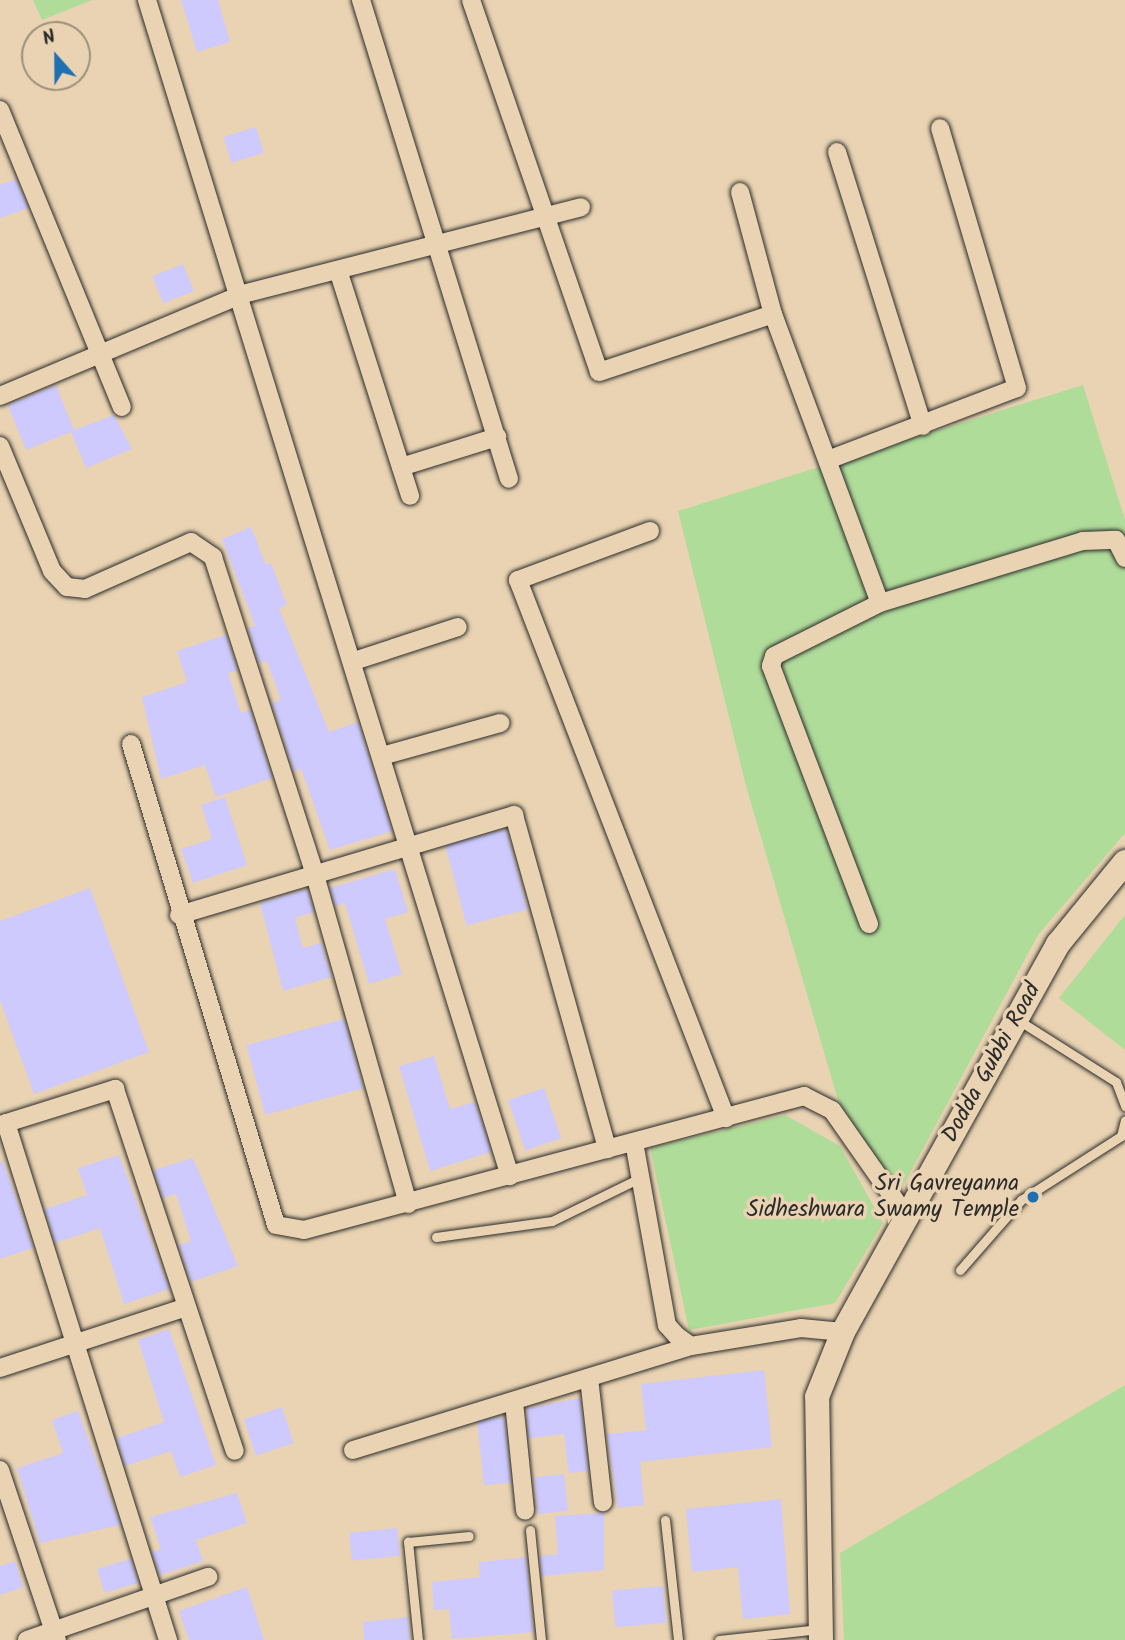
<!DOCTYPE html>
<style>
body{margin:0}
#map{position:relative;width:1125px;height:1640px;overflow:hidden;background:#e9d3b2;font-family:Kalam,sans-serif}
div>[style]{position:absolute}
.green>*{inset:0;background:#b0dc9a}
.building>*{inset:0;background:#cecafd;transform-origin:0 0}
.roads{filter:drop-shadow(0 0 2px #2b2b2b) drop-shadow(0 0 2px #2b2b2b)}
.lane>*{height:9px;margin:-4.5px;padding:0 4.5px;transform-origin:4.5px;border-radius:4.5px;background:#e9d3b2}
.street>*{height:18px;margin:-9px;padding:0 9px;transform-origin:9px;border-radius:9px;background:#e9d3b2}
.secondary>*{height:24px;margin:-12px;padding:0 12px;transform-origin:12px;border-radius:12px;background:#e9d3b2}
.dots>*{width:19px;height:19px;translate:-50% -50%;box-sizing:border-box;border:4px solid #e9d3b2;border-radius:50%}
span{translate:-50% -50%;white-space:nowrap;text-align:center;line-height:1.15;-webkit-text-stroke:7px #e9d3b2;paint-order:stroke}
.street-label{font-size:23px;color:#2b2b2b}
.poi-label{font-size:23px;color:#2b2b2b}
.right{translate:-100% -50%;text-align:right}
.north{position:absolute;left:21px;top:21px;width:70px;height:70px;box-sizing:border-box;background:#e9d3b2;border:2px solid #9d907c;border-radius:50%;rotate:339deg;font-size:19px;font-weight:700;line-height:28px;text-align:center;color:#2b2b2b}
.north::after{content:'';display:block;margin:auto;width:24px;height:32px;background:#1f6fb2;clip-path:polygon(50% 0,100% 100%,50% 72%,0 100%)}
</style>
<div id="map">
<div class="green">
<i style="clip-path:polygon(33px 0,92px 0,42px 20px)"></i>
<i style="clip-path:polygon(1083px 385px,1125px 520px,1125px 833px,1038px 935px,898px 1195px,838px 1100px,746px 786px,678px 511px)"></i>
<i style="clip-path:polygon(1125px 915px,1125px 1050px,1059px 998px)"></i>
<i style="clip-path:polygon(785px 1115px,840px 1146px,883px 1223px,835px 1303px,689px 1330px,650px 1148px)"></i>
<i style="clip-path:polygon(1125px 1385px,1125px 1640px,844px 1640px,840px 1553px)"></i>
</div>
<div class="building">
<i style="clip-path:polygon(181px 0,218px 0,230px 42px,197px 52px)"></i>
<i style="left:256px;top:127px;width:27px;height:34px;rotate:73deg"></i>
<i style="clip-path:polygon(16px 179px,28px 208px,0 218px,0 185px)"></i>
<i style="left:183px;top:264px;width:29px;height:33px;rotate:68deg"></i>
<i style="clip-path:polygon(56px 385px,74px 430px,114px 415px,132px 449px,86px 468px,71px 432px,26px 450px,8px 405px)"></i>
<i style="clip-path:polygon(251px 527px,266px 565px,271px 563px,287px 605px,279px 608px,329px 732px,358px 722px,392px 831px,330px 850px,301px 769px,294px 771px,272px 703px,281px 700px,267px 661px,259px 663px,248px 628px,255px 626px,222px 539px)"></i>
<i style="clip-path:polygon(226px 635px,237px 670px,228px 673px,241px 713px,250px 710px,272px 778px,216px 797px,205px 765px,161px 779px,142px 697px,187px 682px,177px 651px)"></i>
<i style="clip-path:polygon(225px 797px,247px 865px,193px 883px,181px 849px,212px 839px,201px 805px)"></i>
<i style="left:506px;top:829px;width:83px;height:63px;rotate:75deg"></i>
<i style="clip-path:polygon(395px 869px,408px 912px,385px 919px,402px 974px,369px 984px,345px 903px,336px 906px,330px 888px)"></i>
<i style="clip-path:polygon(90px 888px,149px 1052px,34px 1094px,0 1000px,0 921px)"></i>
<i style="clip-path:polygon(307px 889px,314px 912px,295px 918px,303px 948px,321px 943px,331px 977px,283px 991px,260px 903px)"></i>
<i style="left:344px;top:1019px;width:72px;height:101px;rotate:75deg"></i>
<i style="clip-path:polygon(434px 1056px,450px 1109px,475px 1102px,491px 1152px,430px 1171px,399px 1066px)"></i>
<i style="left:544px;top:1088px;width:53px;height:38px;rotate:71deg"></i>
<i style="clip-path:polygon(119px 1155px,169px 1289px,124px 1304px,100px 1228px,55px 1243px,45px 1209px,87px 1195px,78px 1168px)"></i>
<i style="clip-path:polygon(193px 1158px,238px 1266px,191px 1282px,179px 1245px,191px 1241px,176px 1194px,163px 1198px,154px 1170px)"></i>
<i style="clip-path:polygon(3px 1161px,33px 1248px,0 1259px,0 1162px)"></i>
<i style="clip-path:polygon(169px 1329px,216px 1465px,180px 1477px,171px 1451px,125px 1466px,117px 1438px,164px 1422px,138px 1340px)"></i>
<i style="clip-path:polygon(764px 1370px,772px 1447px,640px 1462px,644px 1505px,618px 1508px,607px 1434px,646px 1430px,641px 1384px)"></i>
<i style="clip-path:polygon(580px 1398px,588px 1471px,569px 1473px,564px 1434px,529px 1438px,527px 1415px,528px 1408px)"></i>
<i style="left:282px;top:1407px;width:38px;height:40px;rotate:72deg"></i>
<i style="clip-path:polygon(78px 1411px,120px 1525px,40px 1543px,17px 1468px,63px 1453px,52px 1420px)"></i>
<i style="left:504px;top:1417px;width:66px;height:27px;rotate:84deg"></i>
<i style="left:564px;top:1474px;width:37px;height:30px;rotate:84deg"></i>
<i style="clip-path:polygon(237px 1493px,247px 1523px,196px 1540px,203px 1561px,160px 1575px,152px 1552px,161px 1549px,150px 1517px)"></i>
<i style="clip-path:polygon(781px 1499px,790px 1614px,743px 1619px,738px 1567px,692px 1572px,686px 1509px)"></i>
<i style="clip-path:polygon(604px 1513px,604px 1570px,542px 1576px,540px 1556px,558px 1554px,555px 1516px)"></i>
<i style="left:397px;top:1528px;width:28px;height:48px;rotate:84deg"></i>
<i style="clip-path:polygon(526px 1557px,533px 1632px,452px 1639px,449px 1609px,434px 1610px,432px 1582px,480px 1577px,479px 1562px)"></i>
<i style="left:131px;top:1559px;width:25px;height:35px;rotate:74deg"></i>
<i style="clip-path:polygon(15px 1561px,23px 1587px,0 1595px,0 1566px)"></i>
<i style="left:663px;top:1586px;width:37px;height:51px;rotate:85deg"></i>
<i style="clip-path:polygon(247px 1587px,264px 1640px,189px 1640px,179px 1611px)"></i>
<i style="clip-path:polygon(408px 1617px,410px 1640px,364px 1640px,363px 1622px)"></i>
</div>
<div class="roads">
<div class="lane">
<i style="left:1018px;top:1020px;width:116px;rotate:32.3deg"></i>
<i style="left:1116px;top:1082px;width:26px;rotate:69deg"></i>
<i style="left:436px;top:1237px;width:117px;rotate:-7.9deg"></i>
<i style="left:552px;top:1221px;width:100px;rotate:-26.1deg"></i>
<i style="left:960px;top:1270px;width:93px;rotate:-48.9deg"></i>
<i style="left:1021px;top:1200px;width:119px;rotate:-32.6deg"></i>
<i style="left:1121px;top:1136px;width:16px;rotate:-76deg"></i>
<i style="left:665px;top:1520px;width:121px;rotate:83.8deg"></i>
<i style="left:530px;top:1530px;width:111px;rotate:84.3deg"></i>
<i style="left:418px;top:1640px;width:99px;rotate:-95.8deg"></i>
<i style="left:408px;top:1542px;width:61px;rotate:-5.6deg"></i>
<i style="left:719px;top:1640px;width:101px;rotate:-6.3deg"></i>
</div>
<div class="street">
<i style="left:147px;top:0;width:1231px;rotate:72.85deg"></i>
<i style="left:361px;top:0;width:501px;rotate:72.83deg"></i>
<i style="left:471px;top:0;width:393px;rotate:71deg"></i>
<i style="left:599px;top:372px;width:183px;rotate:-18.4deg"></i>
<i style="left:0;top:110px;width:321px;rotate:67.7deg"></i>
<i style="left:837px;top:152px;width:287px;rotate:72.6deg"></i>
<i style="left:740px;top:192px;width:126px;rotate:74.9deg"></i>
<i style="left:773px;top:314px;width:308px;rotate:69.7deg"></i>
<i style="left:338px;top:270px;width:237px;rotate:72.3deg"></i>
<i style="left:0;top:396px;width:264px;rotate:-22.8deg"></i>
<i style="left:243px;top:294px;width:349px;rotate:-14.4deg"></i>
<i style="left:0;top:446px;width:135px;rotate:67.4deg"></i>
<i style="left:52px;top:571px;width:22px;rotate:47deg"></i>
<i style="left:67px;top:587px;width:18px;rotate:6deg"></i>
<i style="left:85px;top:589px;width:116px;rotate:-23.9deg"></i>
<i style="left:191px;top:542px;width:27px;rotate:34deg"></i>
<i style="left:213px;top:557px;width:334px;rotate:72.2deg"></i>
<i style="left:315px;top:875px;width:342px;rotate:74.2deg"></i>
<i style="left:828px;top:460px;width:202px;rotate:-20.9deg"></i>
<i style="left:1017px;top:388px;width:271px;rotate:-106.5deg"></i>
<i style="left:401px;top:467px;width:101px;rotate:-17.4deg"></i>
<i style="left:650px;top:531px;width:141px;rotate:159.6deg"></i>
<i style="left:518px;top:580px;width:577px;rotate:68.86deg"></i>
<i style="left:354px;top:661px;width:109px;rotate:-18.1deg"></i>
<i style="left:131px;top:744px;width:502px;rotate:73.22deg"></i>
<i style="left:276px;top:1225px;width:28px;rotate:10deg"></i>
<i style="left:304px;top:1230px;width:518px;rotate:-15deg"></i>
<i style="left:804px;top:1096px;width:31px;rotate:27deg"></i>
<i style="left:832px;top:1110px;width:131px;rotate:55deg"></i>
<i style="left:382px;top:756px;width:123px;rotate:-15.6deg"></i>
<i style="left:179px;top:915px;width:350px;rotate:-16.6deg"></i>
<i style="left:514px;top:815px;width:347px;rotate:74.4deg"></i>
<i style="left:869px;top:924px;width:276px;rotate:-110.8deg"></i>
<i style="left:771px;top:666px;width:10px;rotate:-73deg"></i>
<i style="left:774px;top:656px;width:119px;rotate:-26.6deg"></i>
<i style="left:880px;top:603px;width:212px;rotate:-17deg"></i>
<i style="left:1083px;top:541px;width:33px;rotate:-2deg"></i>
<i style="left:1116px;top:540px;width:20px;rotate:63deg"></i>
<i style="left:6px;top:1123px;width:542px;rotate:72.6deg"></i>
<i style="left:0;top:1125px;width:121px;rotate:-17.4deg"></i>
<i style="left:115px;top:1089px;width:381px;rotate:71.7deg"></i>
<i style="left:634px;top:1142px;width:186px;rotate:79.8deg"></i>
<i style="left:667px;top:1325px;width:15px;rotate:48deg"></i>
<i style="left:677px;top:1336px;width:17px;rotate:36deg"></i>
<i style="left:691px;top:1346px;width:111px;rotate:-9.3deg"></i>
<i style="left:801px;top:1328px;width:42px;rotate:5.4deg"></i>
<i style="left:0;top:1368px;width:194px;rotate:-18.1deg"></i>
<i style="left:589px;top:1378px;width:125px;rotate:83.6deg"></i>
<i style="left:514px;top:1402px;width:109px;rotate:84.2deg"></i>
<i style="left:353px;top:1450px;width:354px;rotate:-17.1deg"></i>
<i style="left:0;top:1470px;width:179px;rotate:71.5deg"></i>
<i style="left:27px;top:1640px;width:192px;rotate:-19.2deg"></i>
</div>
<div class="secondary">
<i style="left:821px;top:1640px;width:243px;rotate:-90.9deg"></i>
<i style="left:817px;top:1397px;width:70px;rotate:-68.2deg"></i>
<i style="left:843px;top:1332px;width:444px;rotate:-61deg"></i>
<i style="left:1058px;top:944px;width:106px;rotate:-50.7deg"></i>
</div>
</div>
<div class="dots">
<i style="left:1033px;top:1197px;background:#1f6fb2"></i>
</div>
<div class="street-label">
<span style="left:992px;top:1063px;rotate:-61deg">Dodda Gubbi Road</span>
</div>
<div class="poi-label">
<span class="right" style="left:1019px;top:1197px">Sri Gavreyanna<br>Sidheshwara Swamy Temple</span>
</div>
<div class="north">N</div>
</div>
